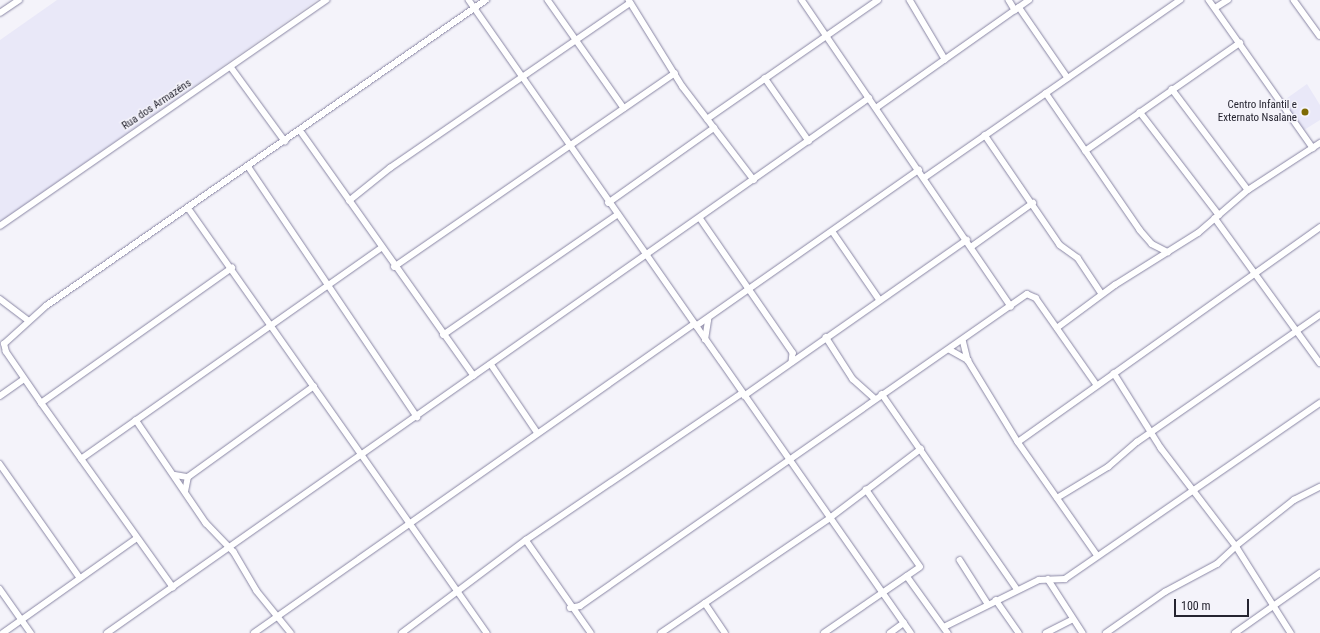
<!DOCTYPE html>
<meta charset="utf-8">
<style>
body{margin:0}
#map{position:relative;width:1320px;height:633px;overflow:hidden;background:#f4f3fa;font-family:"Roboto Condensed",sans-serif}
div>[style]{position:absolute}
.built>*{inset:0;background:#e9e8f8}
.roads{filter:drop-shadow(0 0 1px #8986a4) drop-shadow(0 0 1px #8986a4)}
.street>*{height:5.5px;margin:-2.75px;padding:0 2.75px;transform-origin:2.75px;border-radius:2.75px;background:#fff}
.dots>*{width:11px;height:11px;translate:-50% -50%;box-sizing:border-box;border:2px solid #f4f3fa;border-radius:50%}
span{translate:-50% -50%;white-space:nowrap;text-align:center;line-height:1.15;-webkit-text-stroke:3px #f4f3fa;paint-order:stroke}
.street-label{font-size:11px;color:#252430}
.poi-label{font-size:11px;color:#252430}
.right{translate:-100% -50%;text-align:right}
.scale{position:absolute;left:1174px;top:599px;width:75px;height:18px;box-sizing:border-box;border:2px solid #252430;border-top:0;padding-left:5px;font-size:12px;line-height:14px;white-space:nowrap;color:#252430;-webkit-text-stroke:3px #f4f3fa;paint-order:stroke}
</style>
<div id="map">
<div class="built">
<i style="clip-path:polygon(57px 0,317px 0,0 222px,0 40px)"></i>
<i style="clip-path:polygon(1307px 84px,1320px 105px,1320px 120px,1304px 130px,1283px 101px)"></i>
</div>
<div class="roads">
<div class="street">
<i style="left:469px;top:0;width:772px;rotate:55.07deg"></i>
<i style="left:548px;top:0;width:132px;rotate:54.9deg"></i>
<i style="left:629px;top:0;width:102px;rotate:58.2deg"></i>
<i style="left:683px;top:87px;width:117px;rotate:52.6deg"></i>
<i style="left:802px;top:0;width:371px;rotate:55.7deg"></i>
<i style="left:910px;top:0;width:69px;rotate:59.3deg"></i>
<i style="left:1009px;top:0;width:12px;rotate:59deg"></i>
<i style="left:1209px;top:0;width:181px;rotate:54.9deg"></i>
<i style="left:1294px;top:0;width:44px;rotate:54.2deg"></i>
<i style="left:1019px;top:7px;width:86px;rotate:55.4deg"></i>
<i style="left:1215px;top:8px;width:15px;rotate:-32deg"></i>
<i style="left:0;top:13px;width:23px;rotate:-34deg"></i>
<i style="left:231px;top:67px;width:92px;rotate:53.9deg"></i>
<i style="left:765px;top:78px;width:77px;rotate:55.1deg"></i>
<i style="left:1172px;top:89px;width:126px;rotate:53deg"></i>
<i style="left:1046px;top:93px;width:166px;rotate:55.5deg"></i>
<i style="left:1140px;top:230px;width:18px;rotate:49deg"></i>
<i style="left:1152px;top:244px;width:18px;rotate:27deg"></i>
<i style="left:876px;top:108px;width:187px;rotate:-35.2deg"></i>
<i style="left:1140px;top:112px;width:130px;rotate:52.5deg"></i>
<i style="left:707px;top:119px;width:208px;rotate:-34.8deg"></i>
<i style="left:300px;top:130px;width:301px;rotate:54.7deg"></i>
<i style="left:985px;top:135px;width:133px;rotate:55.7deg"></i>
<i style="left:1060px;top:245px;width:22px;rotate:36deg"></i>
<i style="left:1078px;top:258px;width:43px;rotate:56.3deg"></i>
<i style="left:1085px;top:151px;width:189px;rotate:-34.9deg"></i>
<i style="left:248px;top:166px;width:303px;rotate:56deg"></i>
<i style="left:924px;top:178px;width:312px;rotate:-34.8deg"></i>
<i style="left:349px;top:201px;width:53px;rotate:-38.8deg"></i>
<i style="left:390px;top:168px;width:291px;rotate:-34.5deg"></i>
<i style="left:608px;top:203px;width:130px;rotate:-35.3deg"></i>
<i style="left:189px;top:209px;width:518px;rotate:54.9deg"></i>
<i style="left:700px;top:218px;width:164px;rotate:55.4deg"></i>
<i style="left:793px;top:353px;width:9px;rotate:96deg"></i>
<i style="left:1215px;top:218px;width:179px;rotate:54.1deg"></i>
<i style="left:0;top:226px;width:397px;rotate:-34.7deg"></i>
<i style="left:833px;top:232px;width:81px;rotate:55.5deg"></i>
<i style="left:971px;top:247px;width:76px;rotate:-35.4deg"></i>
<i style="left:394px;top:267px;width:341px;rotate:-34.6deg"></i>
<i style="left:0;top:299px;width:35px;rotate:37deg"></i>
<i style="left:696px;top:326px;width:272px;rotate:-35deg"></i>
<i style="left:1057px;top:328px;width:72px;rotate:-36.6deg"></i>
<i style="left:1115px;top:285px;width:98px;rotate:-32.1deg"></i>
<i style="left:1198px;top:233px;width:66px;rotate:-40.7deg"></i>
<i style="left:1248px;top:190px;width:86px;rotate:-33.1deg"></i>
<i style="left:443px;top:335px;width:211px;rotate:-34.6deg"></i>
<i style="left:826px;top:337px;width:50px;rotate:57.3deg"></i>
<i style="left:853px;top:379px;width:30px;rotate:42deg"></i>
<i style="left:705px;top:340px;width:20px;rotate:-81deg"></i>
<i style="left:963px;top:340px;width:21px;rotate:76deg"></i>
<i style="left:950px;top:350px;width:21px;rotate:29deg"></i>
<i style="left:968px;top:360px;width:96px;rotate:58.6deg"></i>
<i style="left:1018px;top:442px;width:138px;rotate:55deg"></i>
<i style="left:491px;top:364px;width:82px;rotate:55.9deg"></i>
<i style="left:1114px;top:373px;width:89px;rotate:57.9deg"></i>
<i style="left:1161px;top:448px;width:123px;rotate:52.6deg"></i>
<i style="left:1236px;top:546px;width:74px;rotate:-38.4deg"></i>
<i style="left:1294px;top:500px;width:29px;rotate:-27deg"></i>
<i style="left:882px;top:394px;width:237px;rotate:55.3deg"></i>
<i style="left:0;top:396px;width:29px;rotate:-35deg"></i>
<i style="left:744px;top:396px;width:272px;rotate:-35deg"></i>
<i style="left:41px;top:403px;width:234px;rotate:-35.3deg"></i>
<i style="left:136px;top:420px;width:125px;rotate:55.8deg"></i>
<i style="left:206px;top:523px;width:40px;rotate:46deg"></i>
<i style="left:234px;top:552px;width:45px;rotate:59.5deg"></i>
<i style="left:257px;top:591px;width:54px;rotate:51deg"></i>
<i style="left:1018px;top:442px;width:371px;rotate:-35.4deg"></i>
<i style="left:81px;top:459px;width:367px;rotate:-35.1deg"></i>
<i style="left:0;top:464px;width:139px;rotate:54.9deg"></i>
<i style="left:175px;top:475px;width:13px;rotate:9deg"></i>
<i style="left:188px;top:477px;width:155px;rotate:-35.8deg"></i>
<i style="left:185px;top:492px;width:15px;rotate:-79deg"></i>
<i style="left:1057px;top:498px;width:60px;rotate:-31.3deg"></i>
<i style="left:1108px;top:467px;width:38px;rotate:-41deg"></i>
<i style="left:1137px;top:442px;width:223px;rotate:-34.8deg"></i>
<i style="left:526px;top:540px;width:113px;rotate:55deg"></i>
<i style="left:960px;top:560px;width:52px;rotate:57.5deg"></i>
<i style="left:907px;top:576px;width:70px;rotate:54.3deg"></i>
<i style="left:1048px;top:579px;width:64px;rotate:57.1deg"></i>
<i style="left:173px;top:588px;width:227px;rotate:-125.5deg"></i>
<i style="left:41px;top:403px;width:62px;rotate:-124.5deg"></i>
<i style="left:6px;top:352px;width:8px;rotate:-104deg"></i>
<i style="left:4px;top:344px;width:57px;rotate:-42.1deg"></i>
<i style="left:46px;top:306px;width:536px;rotate:-34.82deg"></i>
<i style="left:0;top:589px;width:54px;rotate:54.8deg"></i>
<i style="left:996px;top:600px;width:40px;rotate:55.1deg"></i>
<i style="left:705px;top:603px;width:36px;rotate:56deg"></i>
<i style="left:570px;top:608px;width:10px;rotate:-11deg"></i>
<i style="left:580px;top:606px;width:545px;rotate:-34.91deg"></i>
<i style="left:1027px;top:294px;width:10px;rotate:24deg"></i>
<i style="left:1036px;top:298px;width:106px;rotate:55deg"></i>
<i style="left:944px;top:627px;width:106px;rotate:-26.3deg"></i>
<i style="left:1039px;top:580px;width:26px;rotate:-2deg"></i>
<i style="left:1065px;top:579px;width:310px;rotate:-34.6deg"></i>
<i style="left:3px;top:633px;width:164px;rotate:-35.3deg"></i>
<i style="left:107px;top:633px;width:931px;rotate:-35.07deg"></i>
<i style="left:254px;top:633px;width:538px;rotate:-35.08deg"></i>
<i style="left:402px;top:633px;width:155px;rotate:-36.9deg"></i>
<i style="left:526px;top:540px;width:261px;rotate:-34.2deg"></i>
<i style="left:661px;top:633px;width:204px;rotate:-34.2deg"></i>
<i style="left:830px;top:518px;width:114px;rotate:-37.2deg"></i>
<i style="left:824px;top:633px;width:116px;rotate:-34.5deg"></i>
<i style="left:920px;top:567px;width:94px;rotate:-125deg"></i>
<i style="left:890px;top:633px;width:17px;rotate:-36deg"></i>
<i style="left:1046px;top:633px;width:30px;rotate:-27deg"></i>
<i style="left:1106px;top:633px;width:72px;rotate:-34.8deg"></i>
<i style="left:1165px;top:592px;width:59px;rotate:-28.3deg"></i>
<i style="left:1217px;top:564px;width:26px;rotate:-43deg"></i>
<i style="left:1236px;top:546px;width:103px;rotate:57.7deg"></i>
<i style="left:1235px;top:633px;width:104px;rotate:-35.2deg"></i>
</div>
</div>
<div class="dots">
<i style="left:1305px;top:112px;background:#7f6b04"></i>
</div>
<div class="street-label">
<span style="left:157px;top:105px;rotate:-34deg">Rua dos Armazéns</span>
</div>
<div class="poi-label">
<span class="right" style="left:1297px;top:112px">Centro Infantil e<br>Externato Nsalane</span>
</div>
<div class="scale">100 m</div>
</div>
